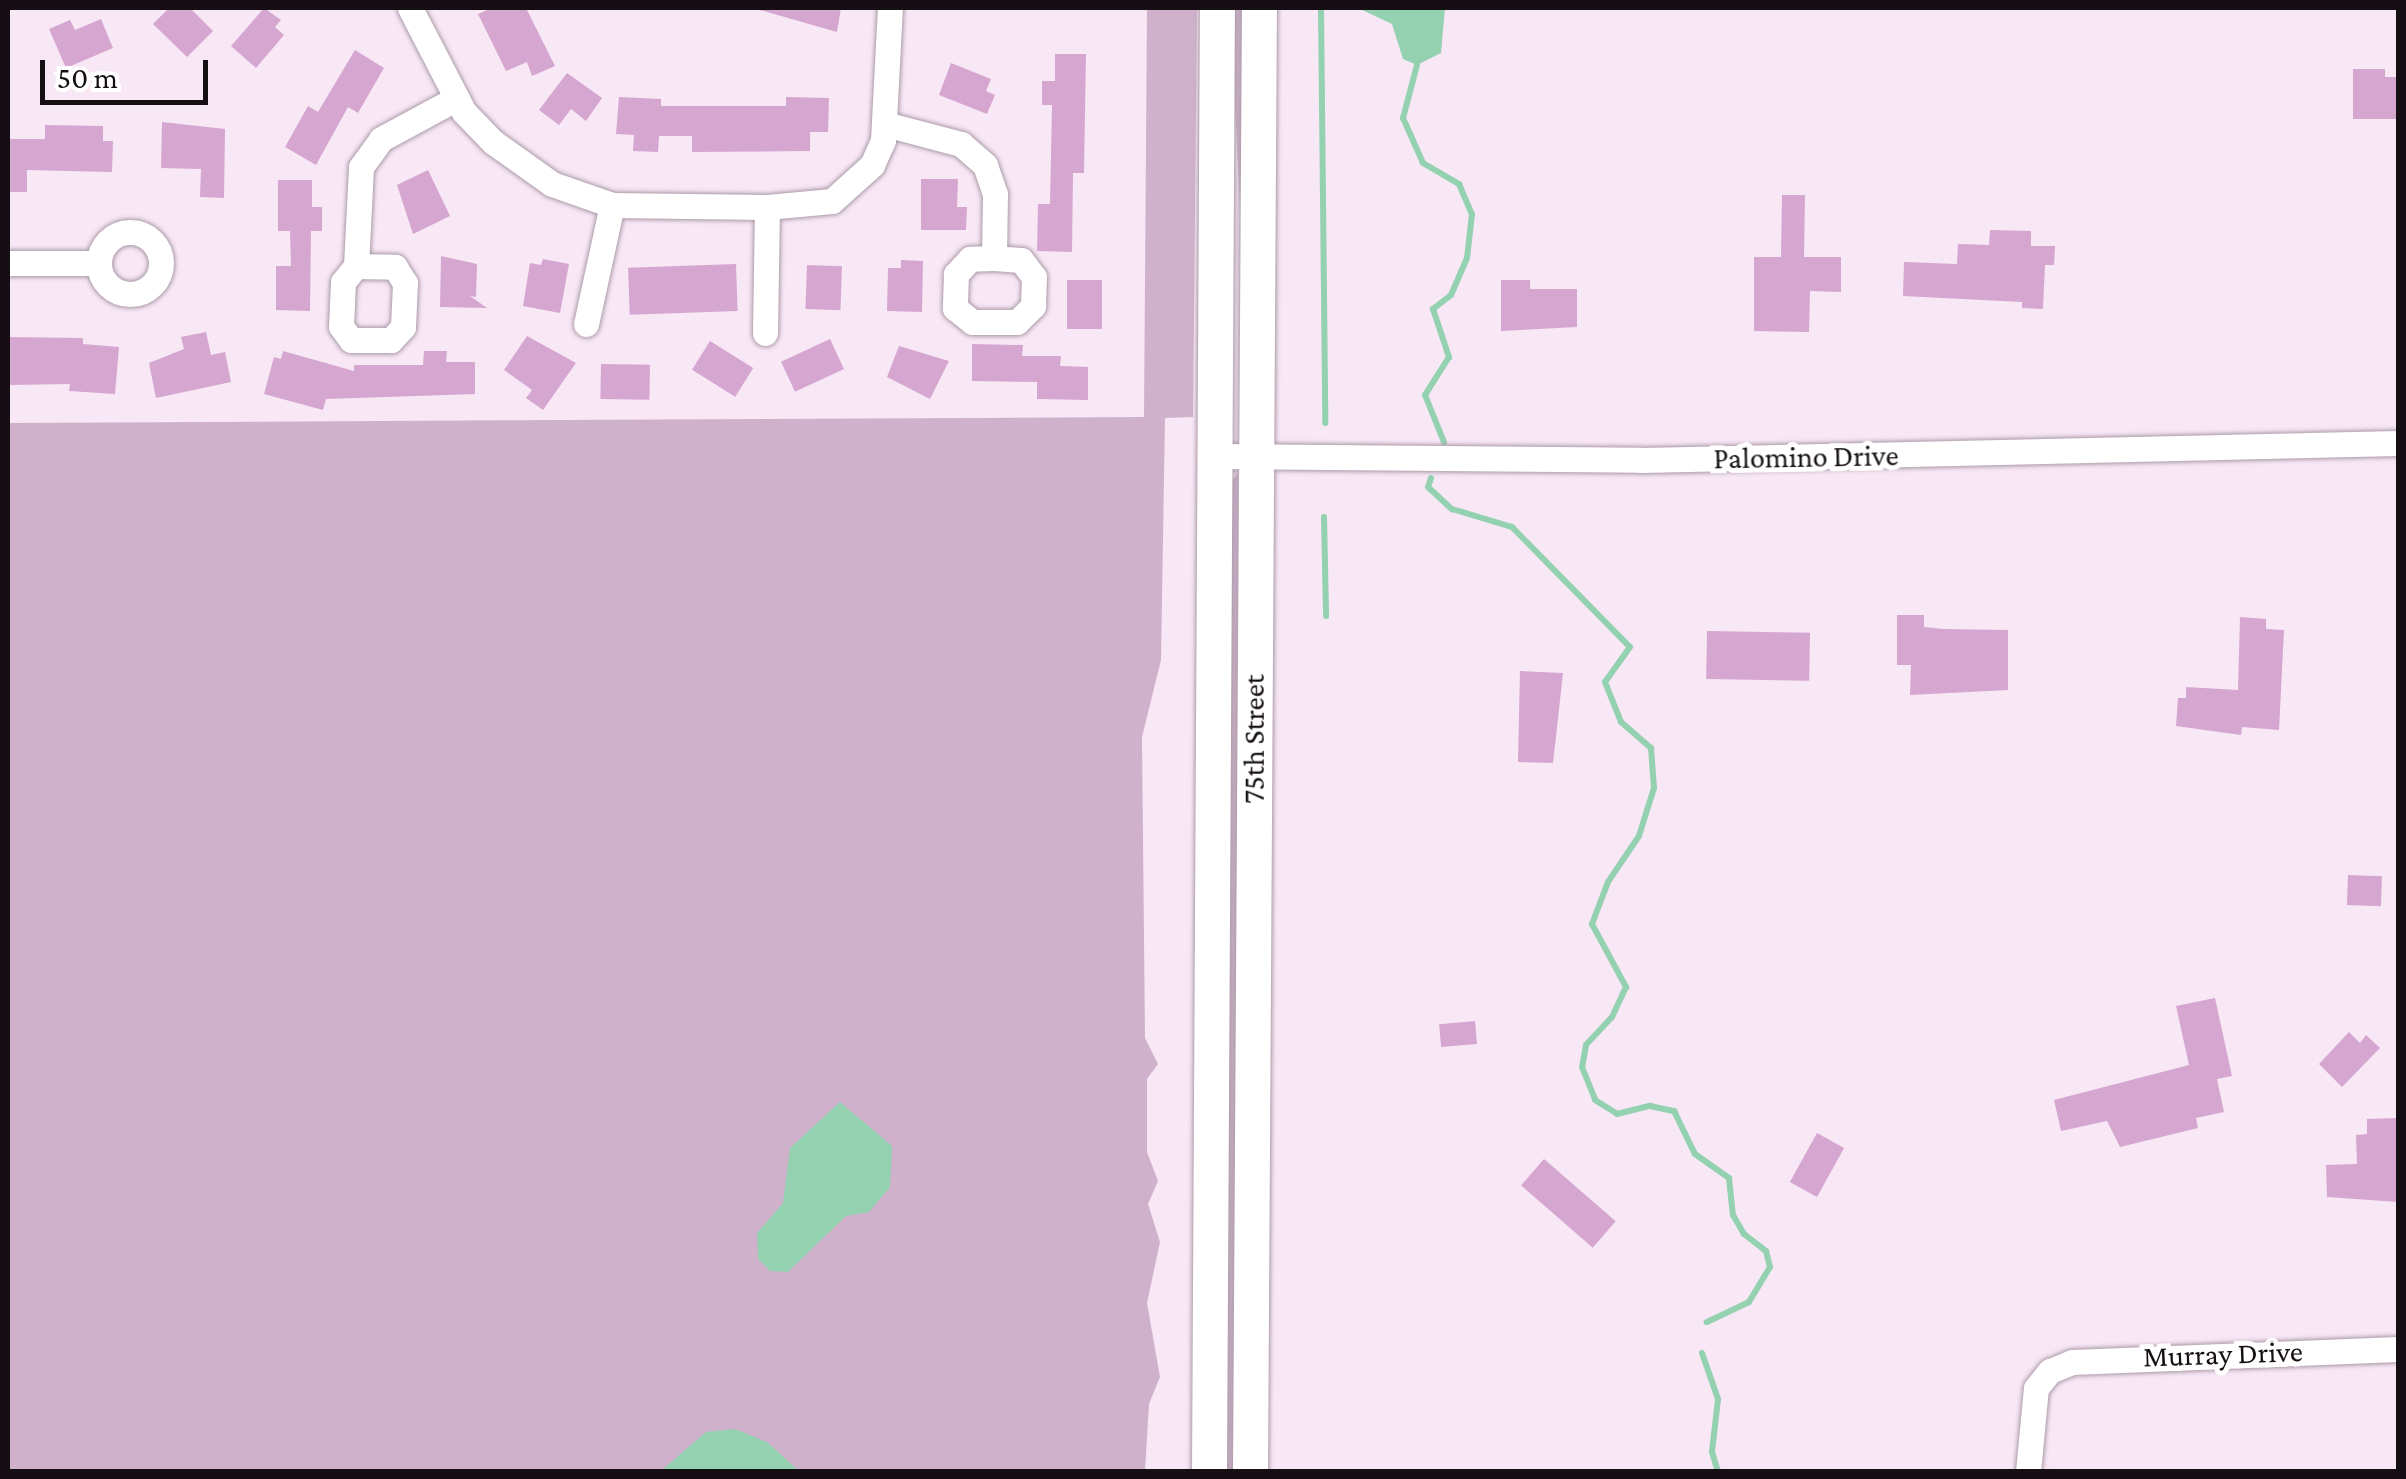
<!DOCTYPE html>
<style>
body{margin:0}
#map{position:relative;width:2406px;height:1479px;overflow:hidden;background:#f8e7f5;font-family:"Crimson Pro",serif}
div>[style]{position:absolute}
.green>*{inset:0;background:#cfb1cb}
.water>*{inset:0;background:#93d1b0}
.stream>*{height:6px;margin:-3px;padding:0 3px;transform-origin:3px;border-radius:3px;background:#93d1b0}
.building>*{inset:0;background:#d5a6d0;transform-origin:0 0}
.roads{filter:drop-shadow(0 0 2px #ab9ba9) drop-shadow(0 0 2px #ab9ba9)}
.minor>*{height:25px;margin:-12.5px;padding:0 12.5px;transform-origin:12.5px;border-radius:12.5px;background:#fff}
.minor>.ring{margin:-12.5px;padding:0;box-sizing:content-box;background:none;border:25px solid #fff;border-radius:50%}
.secondary>*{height:35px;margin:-17.5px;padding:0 17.5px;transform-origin:17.5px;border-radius:17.5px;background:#fff}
span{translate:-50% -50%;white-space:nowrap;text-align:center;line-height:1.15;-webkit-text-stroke:10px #fff;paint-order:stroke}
.street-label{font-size:30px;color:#150f14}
.frame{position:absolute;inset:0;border:10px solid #150f14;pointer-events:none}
.scale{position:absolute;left:40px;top:60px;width:168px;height:45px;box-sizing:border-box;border:5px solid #150f14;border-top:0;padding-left:12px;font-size:30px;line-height:35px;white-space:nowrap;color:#150f14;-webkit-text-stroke:8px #fff;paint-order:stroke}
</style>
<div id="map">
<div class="green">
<i style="clip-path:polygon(1147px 8px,1197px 8px,1193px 417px,1165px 418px,1161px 660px,1142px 737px,1145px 1038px,1158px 1064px,1147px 1079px,1147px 1152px,1158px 1181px,1148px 1204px,1160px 1242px,1147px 1303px,1160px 1377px,1149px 1404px,1145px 1471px,8px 1471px,8px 423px,1144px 417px)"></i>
<i style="clip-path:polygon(1231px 8px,1245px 8px,1240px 207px,1231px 26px)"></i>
<i style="clip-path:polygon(1238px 473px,1236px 1471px,1223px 1472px,1230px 483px)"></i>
</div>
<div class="water">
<i style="clip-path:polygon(1358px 8px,1445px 8px,1441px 53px,1417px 65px,1403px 59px,1392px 24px)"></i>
<i style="clip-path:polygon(840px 1102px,892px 1146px,890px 1187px,869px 1212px,846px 1216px,788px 1272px,770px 1271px,758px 1259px,757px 1233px,783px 1203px,790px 1148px)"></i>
<i style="clip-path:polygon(735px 1429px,767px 1442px,799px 1471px,661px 1471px,706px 1432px)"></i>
</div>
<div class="stream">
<i style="left:1321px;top:8px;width:415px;rotate:89.4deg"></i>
<i style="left:1417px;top:65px;width:55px;rotate:104.8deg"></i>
<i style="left:1403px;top:118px;width:49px;rotate:66deg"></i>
<i style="left:1423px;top:163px;width:42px;rotate:30.3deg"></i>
<i style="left:1459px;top:184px;width:33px;rotate:67deg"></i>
<i style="left:1472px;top:214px;width:44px;rotate:96.5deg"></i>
<i style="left:1467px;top:258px;width:40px;rotate:113.4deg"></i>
<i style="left:1451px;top:295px;width:23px;rotate:142deg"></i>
<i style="left:1433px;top:309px;width:51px;rotate:71.6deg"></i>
<i style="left:1449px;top:357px;width:45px;rotate:122.3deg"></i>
<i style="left:1425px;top:395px;width:51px;rotate:68deg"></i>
<i style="left:1431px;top:478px;width:9px;rotate:108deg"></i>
<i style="left:1428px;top:487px;width:33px;rotate:43deg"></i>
<i style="left:1452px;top:509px;width:63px;rotate:16.7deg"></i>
<i style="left:1512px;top:527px;width:168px;rotate:45.5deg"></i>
<i style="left:1630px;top:647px;width:43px;rotate:125.5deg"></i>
<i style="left:1605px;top:682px;width:43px;rotate:68.2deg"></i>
<i style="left:1621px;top:722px;width:40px;rotate:41deg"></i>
<i style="left:1651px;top:748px;width:40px;rotate:85.7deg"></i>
<i style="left:1654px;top:788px;width:50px;rotate:107.4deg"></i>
<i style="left:1639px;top:836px;width:55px;rotate:124deg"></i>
<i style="left:1608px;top:882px;width:45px;rotate:110.9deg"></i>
<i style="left:1592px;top:924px;width:72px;rotate:61.6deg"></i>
<i style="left:1626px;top:987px;width:33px;rotate:115deg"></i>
<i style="left:1612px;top:1017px;width:38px;rotate:133deg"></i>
<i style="left:1586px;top:1045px;width:22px;rotate:100deg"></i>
<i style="left:1582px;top:1067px;width:35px;rotate:68deg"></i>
<i style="left:1595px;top:1100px;width:26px;rotate:32deg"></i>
<i style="left:1617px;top:1114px;width:34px;rotate:-14deg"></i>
<i style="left:1650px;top:1106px;width:25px;rotate:12deg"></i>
<i style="left:1674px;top:1111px;width:48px;rotate:64deg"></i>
<i style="left:1695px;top:1154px;width:42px;rotate:35.2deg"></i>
<i style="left:1729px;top:1178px;width:37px;rotate:84deg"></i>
<i style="left:1733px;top:1215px;width:22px;rotate:60deg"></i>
<i style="left:1744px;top:1234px;width:28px;rotate:38deg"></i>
<i style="left:1766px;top:1251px;width:16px;rotate:76deg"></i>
<i style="left:1770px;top:1267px;width:41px;rotate:121deg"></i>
<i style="left:1749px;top:1302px;width:47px;rotate:154.5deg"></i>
<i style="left:1324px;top:517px;width:99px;rotate:88.8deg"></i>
<i style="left:1702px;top:1353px;width:49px;rotate:70.8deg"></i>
<i style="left:1718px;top:1399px;width:53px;rotate:96.5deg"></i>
<i style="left:1712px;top:1452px;width:21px;rotate:73deg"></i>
</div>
<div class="building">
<i style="clip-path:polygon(169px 8px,190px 8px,213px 31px,187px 57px,153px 24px)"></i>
<i style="clip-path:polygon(264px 8px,281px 20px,275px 27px,284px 35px,256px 68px,231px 46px)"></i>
<i style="clip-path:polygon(492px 8px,526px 8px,555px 66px,532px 76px,527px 62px,506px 71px,478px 14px)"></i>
<i style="clip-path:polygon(753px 8px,841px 8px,837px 32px)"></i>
<i style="clip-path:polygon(101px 19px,113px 48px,66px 68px,49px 29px,70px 20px,75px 30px)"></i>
<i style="clip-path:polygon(355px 50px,384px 68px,358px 113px,348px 107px,316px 165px,285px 147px,308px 106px,318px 112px)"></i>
<i style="clip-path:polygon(1055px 54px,1086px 54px,1084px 173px,1073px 173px,1072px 252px,1037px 251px,1038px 204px,1050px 204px,1052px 105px,1042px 105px,1042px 81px,1055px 81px)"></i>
<i style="clip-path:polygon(951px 63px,991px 79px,986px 91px,995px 95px,987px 114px,939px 95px)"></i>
<i style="clip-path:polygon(2353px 69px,2385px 69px,2385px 77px,2398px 77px,2398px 119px,2353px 119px)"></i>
<i style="clip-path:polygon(567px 73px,602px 98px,586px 121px,571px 109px,559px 125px,539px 110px)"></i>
<i style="clip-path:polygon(619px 97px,661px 99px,661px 106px,786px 106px,786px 97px,829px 98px,828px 132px,810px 132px,810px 151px,692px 152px,692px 136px,659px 136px,658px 152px,633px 151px,634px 135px,616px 134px)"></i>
<i style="clip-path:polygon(162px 122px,225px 129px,224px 198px,200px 197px,201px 169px,161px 168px)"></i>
<i style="clip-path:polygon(45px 125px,103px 126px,103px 141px,113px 141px,112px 172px,27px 170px,27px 192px,8px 192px,8px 139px,45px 139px)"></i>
<i style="clip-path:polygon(428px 170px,450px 216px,413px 234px,397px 185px)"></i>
<i style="clip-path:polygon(921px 179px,958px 179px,957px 207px,967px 207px,966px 230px,921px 230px)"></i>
<i style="clip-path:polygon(278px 180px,312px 180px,312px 207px,322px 207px,322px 231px,311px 231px,310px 311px,276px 310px,276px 266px,291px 266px,290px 231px,278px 231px)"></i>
<i style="clip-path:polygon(1782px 195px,1805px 195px,1804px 257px,1841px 257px,1841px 292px,1810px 291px,1809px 332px,1754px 331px,1754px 257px,1781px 257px)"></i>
<i style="clip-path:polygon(1990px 230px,2031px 231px,2031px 246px,2055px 246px,2054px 265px,2045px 265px,2043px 309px,2022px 308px,2022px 302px,1903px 296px,1904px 262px,1957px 264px,1958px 244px,1989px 245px)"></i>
<i style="clip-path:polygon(441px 256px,477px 264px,476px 297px,470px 296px,487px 308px,440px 307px)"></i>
<i style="clip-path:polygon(543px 259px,569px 264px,560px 313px,523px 306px,530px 263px,541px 265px)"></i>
<i style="clip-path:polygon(901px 260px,923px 261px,922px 312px,887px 311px,888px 268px,901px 268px)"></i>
<i style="left:736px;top:264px;width:47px;height:108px;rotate:88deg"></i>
<i style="left:807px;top:265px;width:35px;height:44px;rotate:2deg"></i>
<i style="left:1067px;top:280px;width:35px;height:49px"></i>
<i style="clip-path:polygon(1501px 280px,1530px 280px,1530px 289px,1577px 289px,1577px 327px,1501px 331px)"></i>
<i style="clip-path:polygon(206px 332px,211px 355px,225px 352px,231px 382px,156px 398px,149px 363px,184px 349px,181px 337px)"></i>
<i style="clip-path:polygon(527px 336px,576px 363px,543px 410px,526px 398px,532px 390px,504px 370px)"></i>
<i style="clip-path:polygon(8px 337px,83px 338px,83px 344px,119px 347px,115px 394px,69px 391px,70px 384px,8px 385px)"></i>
<i style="left:830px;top:339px;width:33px;height:54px;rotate:65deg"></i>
<i style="left:710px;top:341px;width:51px;height:34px;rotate:32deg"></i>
<i style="clip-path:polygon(972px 344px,1023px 345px,1022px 356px,1061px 356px,1060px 366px,1088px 367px,1088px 400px,1037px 399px,1037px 382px,972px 381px)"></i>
<i style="clip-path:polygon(899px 346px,949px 361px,930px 399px,887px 377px)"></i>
<i style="clip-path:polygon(283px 351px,354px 371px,354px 365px,423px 365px,424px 351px,447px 351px,446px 362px,475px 362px,475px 394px,326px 399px,323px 410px,264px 394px,274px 357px,281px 359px)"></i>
<i style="left:601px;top:364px;width:49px;height:35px;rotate:1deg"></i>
<i style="clip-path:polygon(1897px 615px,1924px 615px,1924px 627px,1943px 629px,2008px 630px,2008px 690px,1910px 695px,1911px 665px,1897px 665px)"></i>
<i style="clip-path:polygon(2240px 617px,2266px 619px,2266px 629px,2284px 630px,2279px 730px,2242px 727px,2241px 735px,2176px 726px,2178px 698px,2186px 698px,2186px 687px,2238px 690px)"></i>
<i style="left:1707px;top:631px;width:103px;height:48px;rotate:1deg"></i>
<i style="clip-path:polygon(1520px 671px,1563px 673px,1553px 763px,1518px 762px)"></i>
<i style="left:2348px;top:875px;width:34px;height:30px;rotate:2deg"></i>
<i style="clip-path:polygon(2215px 998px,2232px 1076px,2217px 1079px,2224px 1112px,2196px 1118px,2198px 1128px,2120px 1147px,2107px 1121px,2061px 1131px,2054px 1100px,2189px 1065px,2176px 1006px)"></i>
<i style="left:1475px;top:1021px;width:23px;height:36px;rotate:85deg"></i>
<i style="clip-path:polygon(2349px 1032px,2360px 1043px,2366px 1035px,2380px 1048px,2342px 1087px,2319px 1064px)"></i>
<i style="clip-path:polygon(2398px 1118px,2398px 1202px,2327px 1197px,2326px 1165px,2357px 1164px,2356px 1135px,2367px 1134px,2367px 1119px)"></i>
<i style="left:1817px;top:1133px;width:31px;height:56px;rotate:29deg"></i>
<i style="left:1544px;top:1159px;width:95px;height:35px;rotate:41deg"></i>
</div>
<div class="roads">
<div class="minor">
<i style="left:410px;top:8px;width:117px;rotate:62.6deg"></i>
<i style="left:464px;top:112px;width:42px;rotate:46deg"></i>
<i style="left:493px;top:142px;width:72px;rotate:35.4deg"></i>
<i style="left:552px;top:184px;width:64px;rotate:19.3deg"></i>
<i style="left:612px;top:205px;width:155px;rotate:0.7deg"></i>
<i style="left:767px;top:207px;width:65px;rotate:-5.3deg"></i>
<i style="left:832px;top:201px;width:54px;rotate:-42deg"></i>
<i style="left:872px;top:165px;width:27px;rotate:-66deg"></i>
<i style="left:883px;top:140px;width:132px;rotate:-87deg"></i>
<i style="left:885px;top:124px;width:79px;rotate:14.7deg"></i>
<i style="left:961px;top:144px;width:32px;rotate:41deg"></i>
<i style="left:985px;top:165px;width:31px;rotate:71deg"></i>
<i style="left:995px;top:194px;width:64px;rotate:90.9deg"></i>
<i style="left:994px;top:258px;width:24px;rotate:178deg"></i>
<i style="left:970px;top:259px;width:21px;rotate:133deg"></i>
<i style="left:956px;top:274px;width:34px;rotate:92deg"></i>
<i style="left:955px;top:308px;width:22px;rotate:39deg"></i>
<i style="left:972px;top:322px;width:45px"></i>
<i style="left:1017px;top:322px;width:23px;rotate:-45deg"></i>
<i style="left:1033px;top:306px;width:29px;rotate:-88deg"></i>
<i style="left:1034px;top:277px;width:21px;rotate:-127deg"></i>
<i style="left:1021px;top:260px;width:27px;rotate:-176deg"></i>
<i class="ring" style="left:99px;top:232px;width:37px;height:37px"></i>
<i style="left:8px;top:263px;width:88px"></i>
<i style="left:356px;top:266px;width:39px;rotate:1deg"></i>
<i style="left:395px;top:267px;width:19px;rotate:58deg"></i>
<i style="left:405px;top:283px;width:44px;rotate:92.6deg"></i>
<i style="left:403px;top:327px;width:18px;rotate:133deg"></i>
<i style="left:391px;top:340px;width:40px;rotate:180deg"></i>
<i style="left:351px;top:340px;width:17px;rotate:-126deg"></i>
<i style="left:341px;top:326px;width:44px;rotate:-87.4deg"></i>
<i style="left:343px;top:282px;width:21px;rotate:-51deg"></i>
<i style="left:356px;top:266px;width:99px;rotate:-87.1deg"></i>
<i style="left:361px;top:167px;width:34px;rotate:-54deg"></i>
<i style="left:381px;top:139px;width:86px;rotate:-28.3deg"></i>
<i style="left:586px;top:324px;width:122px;rotate:-77.7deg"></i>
<i style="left:765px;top:333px;width:126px;rotate:-89.1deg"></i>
<i style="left:1214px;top:456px;width:427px;rotate:0.5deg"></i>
<i style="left:1641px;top:460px;width:757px;rotate:-1.29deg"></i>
<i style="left:2028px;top:1472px;width:84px;rotate:-84.6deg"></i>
<i style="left:2036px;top:1388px;width:22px;rotate:-51deg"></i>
<i style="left:2050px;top:1371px;width:24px;rotate:-22deg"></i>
<i style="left:2072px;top:1362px;width:326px;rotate:-2.3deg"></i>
</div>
<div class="secondary">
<i style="left:1209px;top:1472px;width:1464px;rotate:-89.69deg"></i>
<i style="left:1250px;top:1472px;width:1464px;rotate:-89.65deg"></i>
</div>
</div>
<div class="street-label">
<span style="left:1806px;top:457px;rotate:-1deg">Palomino Drive</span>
<span style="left:1254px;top:739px;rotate:-90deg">75th Street</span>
<span style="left:2223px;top:1354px;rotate:-2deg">Murray Drive</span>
</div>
<div class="frame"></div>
<div class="scale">50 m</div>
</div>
